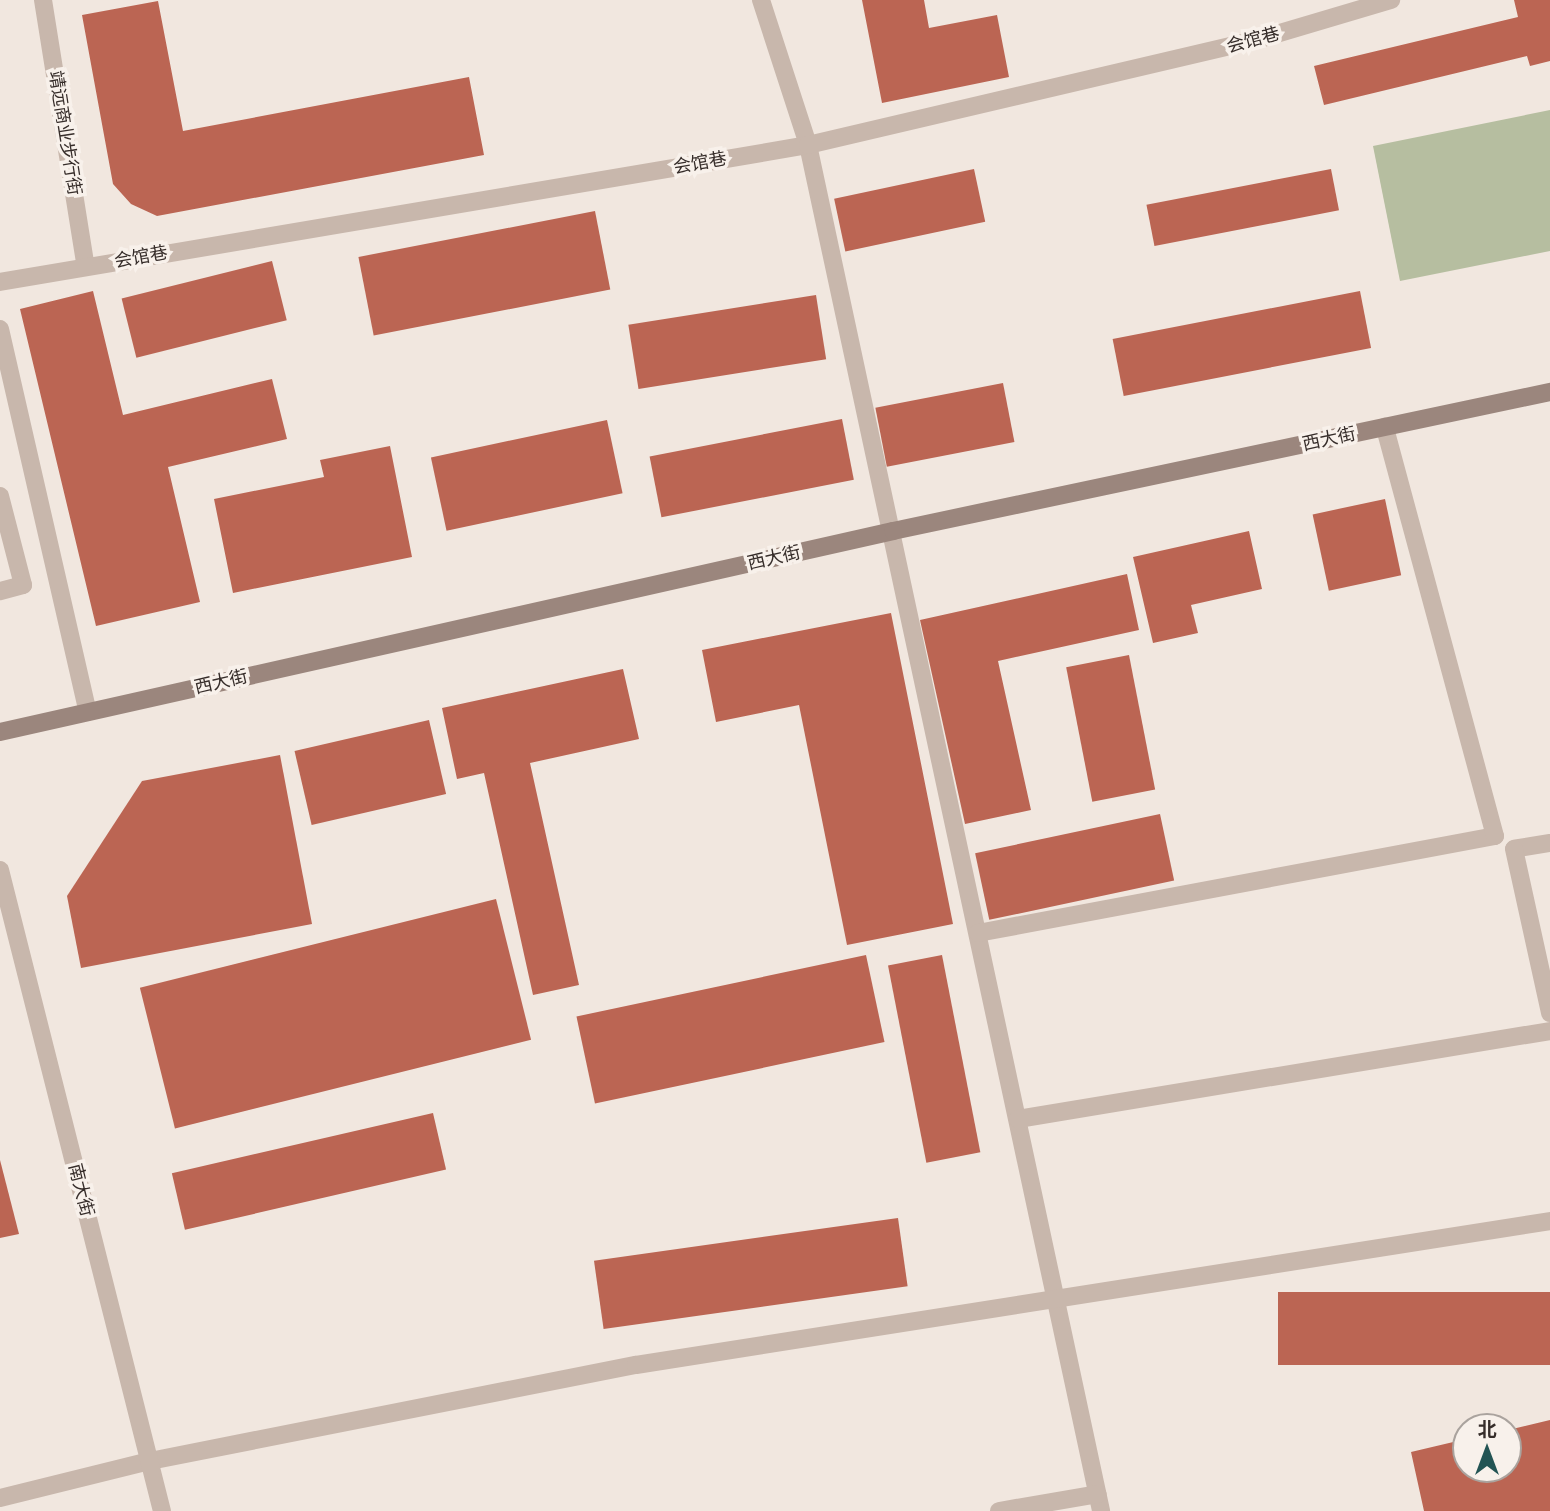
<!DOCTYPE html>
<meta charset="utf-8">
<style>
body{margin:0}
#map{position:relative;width:1550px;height:1511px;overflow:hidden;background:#f1e7df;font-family:"IBM Plex Sans","Noto Sans SC",sans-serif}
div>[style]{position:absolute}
.green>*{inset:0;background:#b6bea0}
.building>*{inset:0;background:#bb6553;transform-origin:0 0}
.pedestrian>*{height:18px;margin:-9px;padding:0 9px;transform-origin:9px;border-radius:9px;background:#c8b7ac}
.minor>*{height:18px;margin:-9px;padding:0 9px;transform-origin:9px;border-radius:9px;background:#c8b7ac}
.tertiary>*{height:18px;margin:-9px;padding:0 9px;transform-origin:9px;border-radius:9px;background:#c8b7ac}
.secondary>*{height:18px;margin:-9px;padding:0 9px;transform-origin:9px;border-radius:9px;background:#9b867d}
span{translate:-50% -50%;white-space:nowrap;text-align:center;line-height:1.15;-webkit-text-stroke:7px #f8f1eb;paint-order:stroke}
.street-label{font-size:18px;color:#362d2a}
.north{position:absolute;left:1452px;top:1413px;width:70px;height:70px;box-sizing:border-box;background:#f8f1eb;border:2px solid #aaa39e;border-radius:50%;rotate:0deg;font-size:19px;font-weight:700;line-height:28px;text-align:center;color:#362d2a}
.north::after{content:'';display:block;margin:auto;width:24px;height:32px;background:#235454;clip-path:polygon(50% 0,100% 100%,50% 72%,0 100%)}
</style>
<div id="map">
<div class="green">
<i style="clip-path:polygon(1550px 110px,1550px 251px,1400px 281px,1373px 146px)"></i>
</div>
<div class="building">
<i style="clip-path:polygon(862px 0,924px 0,929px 28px,997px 15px,1009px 77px,882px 103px)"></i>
<i style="clip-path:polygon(1514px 0,1550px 0,1550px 61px,1530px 66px,1527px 56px,1324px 105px,1314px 66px,1518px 17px)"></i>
<i style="clip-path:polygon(158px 1px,183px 131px,469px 77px,484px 155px,157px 216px,131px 204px,113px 184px,82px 15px)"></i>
<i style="left:974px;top:169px;width:54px;height:143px;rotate:78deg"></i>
<i style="left:1331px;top:169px;width:42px;height:188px;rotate:79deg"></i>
<i style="left:595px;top:211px;width:80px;height:241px;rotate:79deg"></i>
<i style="left:272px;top:261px;width:61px;height:155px;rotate:76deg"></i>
<i style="clip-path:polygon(93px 291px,123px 415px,272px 379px,287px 439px,168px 467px,200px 602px,96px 626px,20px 309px)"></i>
<i style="left:1360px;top:291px;width:58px;height:252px;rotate:79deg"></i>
<i style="left:816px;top:295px;width:65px;height:190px;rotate:81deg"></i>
<i style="left:1003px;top:383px;width:60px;height:130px;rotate:79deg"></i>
<i style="left:842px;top:419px;width:62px;height:196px;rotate:79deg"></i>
<i style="left:607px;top:420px;width:75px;height:180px;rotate:78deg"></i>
<i style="clip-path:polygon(390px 446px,412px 557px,233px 593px,214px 499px,324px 477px,320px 460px)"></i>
<i style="left:1385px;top:499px;width:78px;height:74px;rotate:78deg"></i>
<i style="clip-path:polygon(1249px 531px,1262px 589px,1191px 605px,1198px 633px,1153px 643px,1133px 557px)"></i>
<i style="clip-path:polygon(1127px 574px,1139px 630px,998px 661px,1031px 810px,965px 824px,920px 620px)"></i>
<i style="clip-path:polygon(891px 613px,953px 924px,847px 945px,799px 705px,716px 722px,702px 650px)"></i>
<i style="left:1129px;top:655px;width:137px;height:64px;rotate:79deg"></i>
<i style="clip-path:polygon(623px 669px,639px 739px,530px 763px,579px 985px,533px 995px,484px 773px,457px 779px,442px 708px)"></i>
<i style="left:429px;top:720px;width:76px;height:138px;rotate:77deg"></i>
<i style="clip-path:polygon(280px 755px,312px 924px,81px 968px,67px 896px,142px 781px)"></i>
<i style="left:1160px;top:814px;width:68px;height:189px;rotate:78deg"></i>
<i style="left:496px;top:899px;width:145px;height:367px;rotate:76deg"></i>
<i style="left:866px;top:955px;width:89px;height:296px;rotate:78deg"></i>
<i style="left:942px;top:955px;width:201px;height:55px;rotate:79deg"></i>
<i style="left:433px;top:1113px;width:58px;height:268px;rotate:77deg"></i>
<i style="clip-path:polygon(0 1160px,19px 1234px,0 1238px)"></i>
<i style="left:898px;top:1218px;width:69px;height:307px;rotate:82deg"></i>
<i style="left:1550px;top:1292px;width:73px;height:272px;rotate:90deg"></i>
<i style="clip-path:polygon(1550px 1420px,1550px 1511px,1424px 1511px,1411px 1452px,1466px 1439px,1466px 1469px,1508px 1469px,1508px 1430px)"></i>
</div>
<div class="pedestrian">
<i style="left:43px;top:0;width:270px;rotate:80.9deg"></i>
<i style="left:0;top:496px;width:92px;rotate:75.5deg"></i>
<i style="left:23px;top:585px;width:24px;rotate:165deg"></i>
</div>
<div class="minor">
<i style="left:761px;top:0;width:152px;rotate:72deg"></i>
<i style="left:808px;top:145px;width:1397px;rotate:77.89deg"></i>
<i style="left:0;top:282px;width:820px;rotate:-9.62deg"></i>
<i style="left:808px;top:145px;width:460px;rotate:-13.2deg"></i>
<i style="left:1256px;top:40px;width:141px;rotate:-16.5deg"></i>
<i style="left:0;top:329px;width:393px;rotate:77.1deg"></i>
<i style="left:1550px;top:843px;width:36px;rotate:171deg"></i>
<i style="left:1514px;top:849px;width:168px;rotate:77.6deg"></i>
<i style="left:978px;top:933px;width:526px;rotate:-10.63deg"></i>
<i style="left:1495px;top:836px;width:424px;rotate:-105.1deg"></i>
<i style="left:1018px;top:1119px;width:539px;rotate:-9.39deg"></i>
<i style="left:0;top:1498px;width:154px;rotate:-13.9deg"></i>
<i style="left:150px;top:1461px;width:495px;rotate:-11.2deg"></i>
<i style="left:636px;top:1365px;width:925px;rotate:-8.95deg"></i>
<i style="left:999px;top:1511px;width:100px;rotate:-9.7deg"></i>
</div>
<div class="tertiary">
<i style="left:0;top:870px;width:661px;rotate:75.82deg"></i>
</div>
<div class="secondary">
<i style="left:0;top:732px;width:915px;rotate:-12.68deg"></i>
<i style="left:893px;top:531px;width:672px;rotate:-11.95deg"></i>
</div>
<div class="street-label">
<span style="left:1253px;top:40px;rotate:-15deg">会馆巷</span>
<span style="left:65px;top:133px;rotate:81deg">靖远商业步行街</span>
<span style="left:700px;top:163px;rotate:-10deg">会馆巷</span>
<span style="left:141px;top:257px;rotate:-10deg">会馆巷</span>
<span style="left:1329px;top:439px;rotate:-12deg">西大街</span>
<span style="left:774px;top:558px;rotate:-13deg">西大街</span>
<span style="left:221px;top:682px;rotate:-13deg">西大街</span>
<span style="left:81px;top:1190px;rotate:76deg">南大街</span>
</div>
<div class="north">北</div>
</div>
